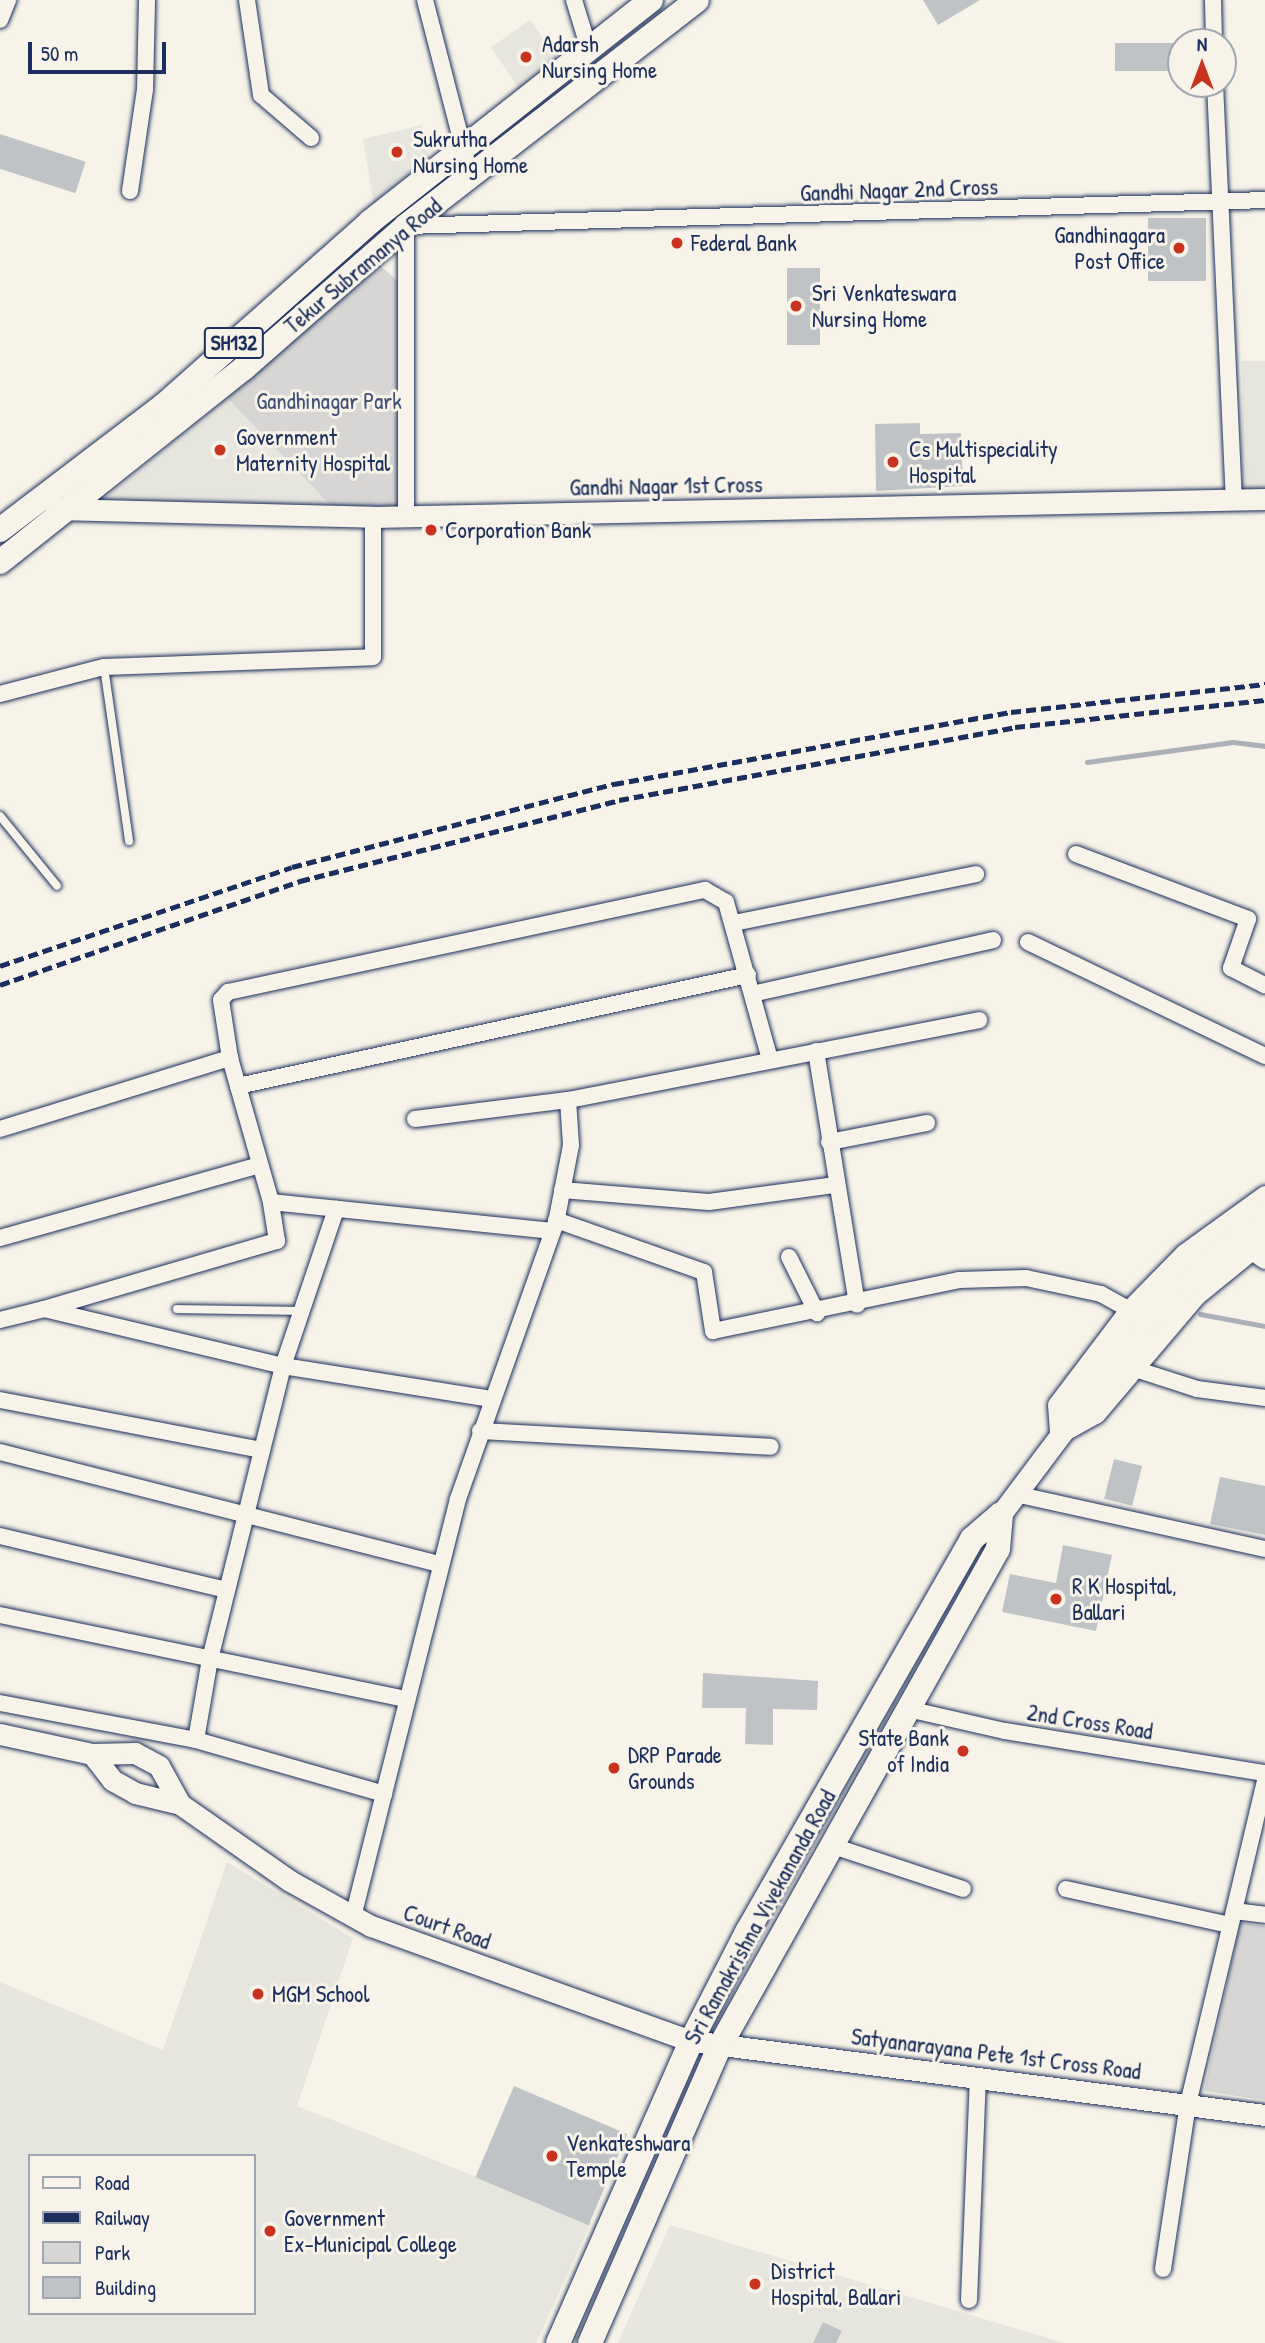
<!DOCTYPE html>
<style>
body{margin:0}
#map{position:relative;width:1265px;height:2343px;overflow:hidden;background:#f7f3e8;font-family:"Patrick Hand",sans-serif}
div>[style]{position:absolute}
.built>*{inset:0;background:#e6e5de;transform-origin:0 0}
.green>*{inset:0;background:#d7d6d4}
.stream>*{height:5px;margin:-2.5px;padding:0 2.5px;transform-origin:2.5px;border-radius:2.5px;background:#acb0b9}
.building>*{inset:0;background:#c0c3c5;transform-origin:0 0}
.roads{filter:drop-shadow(0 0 2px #1b2f5e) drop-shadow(0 0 2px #1b2f5e)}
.lane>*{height:8px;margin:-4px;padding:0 4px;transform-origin:4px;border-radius:4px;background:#f7f3e8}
.street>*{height:16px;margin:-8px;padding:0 8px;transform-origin:8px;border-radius:8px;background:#f7f3e8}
.secondary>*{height:21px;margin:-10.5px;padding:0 10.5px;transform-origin:10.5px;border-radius:10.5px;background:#f7f3e8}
.primary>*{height:24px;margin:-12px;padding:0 12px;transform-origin:12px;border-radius:12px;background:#f7f3e8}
.rail>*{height:5px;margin-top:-2.5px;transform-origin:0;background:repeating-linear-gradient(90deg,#1b2f5e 0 10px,transparent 0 15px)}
.dots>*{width:19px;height:19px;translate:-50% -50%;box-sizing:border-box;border:4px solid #f7f3e8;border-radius:50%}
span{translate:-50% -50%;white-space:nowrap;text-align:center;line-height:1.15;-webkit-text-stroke:6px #f7f3e8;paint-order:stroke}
.shield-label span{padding:2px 5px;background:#f7f3e8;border:2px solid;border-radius:5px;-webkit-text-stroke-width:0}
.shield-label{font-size:21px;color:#1b2f5e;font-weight:700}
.poi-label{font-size:23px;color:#1b2f5e}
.left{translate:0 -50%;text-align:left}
.right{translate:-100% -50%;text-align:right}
.street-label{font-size:23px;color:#1b2f5e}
.park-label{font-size:23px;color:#415076}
.legend{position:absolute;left:28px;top:2154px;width:228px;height:161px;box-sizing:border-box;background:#f7f3e8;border:2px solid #9fa5b1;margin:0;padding:9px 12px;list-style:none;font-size:21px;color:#1b2f5e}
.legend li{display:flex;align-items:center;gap:14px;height:35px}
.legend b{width:35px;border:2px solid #9fa5b1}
.north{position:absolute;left:1167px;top:28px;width:70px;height:70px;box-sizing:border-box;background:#f7f3e8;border:2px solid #9fa5b1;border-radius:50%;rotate:0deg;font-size:19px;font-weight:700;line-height:28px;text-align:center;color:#1b2f5e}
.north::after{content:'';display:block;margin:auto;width:24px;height:32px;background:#c8321e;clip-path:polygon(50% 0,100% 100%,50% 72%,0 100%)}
.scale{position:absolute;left:28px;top:42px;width:138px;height:32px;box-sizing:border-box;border:4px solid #1b2f5e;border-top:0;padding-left:9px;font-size:21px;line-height:24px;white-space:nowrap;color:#1b2f5e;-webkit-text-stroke:5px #f7f3e8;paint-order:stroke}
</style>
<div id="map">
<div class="built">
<i style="left:530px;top:20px;width:52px;height:48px;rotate:55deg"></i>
<i style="clip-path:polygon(422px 125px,431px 166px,374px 205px,363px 139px)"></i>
<i style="left:1242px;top:361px;width:23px;height:131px"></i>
<i style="clip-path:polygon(227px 398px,337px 512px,100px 502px)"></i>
<i style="clip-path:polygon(evenodd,227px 1862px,353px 1938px,297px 2106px,591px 2222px,536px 2343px,0 2343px,0 1982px,163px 2050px,227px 1862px,30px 2156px,254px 2156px,254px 2313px,30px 2313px,30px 2156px)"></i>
<i style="clip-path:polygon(670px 2225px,1064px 2343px,618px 2343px)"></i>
</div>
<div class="green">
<i style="clip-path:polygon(378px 264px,398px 281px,401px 514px,337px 512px,227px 398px)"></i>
<i style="clip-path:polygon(1240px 1923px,1265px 1926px,1265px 2100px,1204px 2091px)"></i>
</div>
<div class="stream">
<i style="left:1087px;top:762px;width:147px;rotate:-7.8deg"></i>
<i style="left:1233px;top:742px;width:32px;rotate:7deg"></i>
<i style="left:1200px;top:1314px;width:66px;rotate:10.5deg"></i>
</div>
<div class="building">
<i style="clip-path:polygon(923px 0,980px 0,938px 25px)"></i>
<i style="left:1115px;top:43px;width:66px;height:28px"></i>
<i style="left:0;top:134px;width:90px;height:33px;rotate:18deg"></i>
<i style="left:1148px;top:218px;width:58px;height:63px"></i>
<i style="left:787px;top:268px;width:33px;height:77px"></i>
<i style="clip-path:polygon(920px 423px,920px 434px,961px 433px,963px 486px,876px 491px,875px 424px)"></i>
<i style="left:1114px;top:1459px;width:29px;height:41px;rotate:14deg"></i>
<i style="clip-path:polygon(1220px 1477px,1265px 1486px,1265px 1535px,1210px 1524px)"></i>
<i style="clip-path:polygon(1063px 1545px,1112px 1555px,1096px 1631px,1002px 1612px,1010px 1574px,1056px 1583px)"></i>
<i style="clip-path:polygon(703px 1673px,818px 1681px,817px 1710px,773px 1709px,773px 1745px,745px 1744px,746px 1708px,702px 1708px)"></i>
<i style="left:514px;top:2086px;width:123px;height:99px;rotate:23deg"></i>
<i style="clip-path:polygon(823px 2322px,842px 2331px,836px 2343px,813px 2343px)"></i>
</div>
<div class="roads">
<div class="lane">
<i style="left:104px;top:667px;width:176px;rotate:81.8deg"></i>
<i style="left:0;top:816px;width:90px;rotate:50.8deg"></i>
<i style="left:177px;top:1309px;width:125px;rotate:0.9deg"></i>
</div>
<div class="street">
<i style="left:247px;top:0;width:96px;rotate:81.6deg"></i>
<i style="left:261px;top:95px;width:66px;rotate:40.7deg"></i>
<i style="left:425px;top:0;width:184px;rotate:75.5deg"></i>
<i style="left:574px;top:0;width:51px;rotate:73deg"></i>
<i style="left:1213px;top:0;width:42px;rotate:88.6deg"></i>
<i style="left:0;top:20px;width:22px;rotate:-68deg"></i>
<i style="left:1215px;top:84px;width:415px;rotate:87.4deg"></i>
<i style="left:130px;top:191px;width:102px;rotate:-81.6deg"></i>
<i style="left:145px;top:90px;width:90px;rotate:-88.7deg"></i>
<i style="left:406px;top:226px;width:859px;rotate:-1.73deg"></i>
<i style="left:406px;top:226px;width:291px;rotate:90deg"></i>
<i style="left:0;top:694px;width:107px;rotate:-14.6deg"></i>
<i style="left:104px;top:667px;width:269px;rotate:-2.1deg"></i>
<i style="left:373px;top:657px;width:140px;rotate:-90deg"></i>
<i style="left:1076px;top:854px;width:184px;rotate:20.7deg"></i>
<i style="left:1248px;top:919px;width:52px;rotate:109.1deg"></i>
<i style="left:1231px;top:968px;width:38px;rotate:27deg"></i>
<i style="left:734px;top:923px;width:247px;rotate:-11.4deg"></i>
<i style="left:1028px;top:942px;width:263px;rotate:25.7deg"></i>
<i style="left:752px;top:994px;width:247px;rotate:-12.6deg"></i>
<i style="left:816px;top:1051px;width:257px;rotate:80.8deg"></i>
<i style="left:238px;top:1086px;width:522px;rotate:-12.28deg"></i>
<i style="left:415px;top:1119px;width:154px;rotate:-7.1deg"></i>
<i style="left:568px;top:1100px;width:419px;rotate:-11deg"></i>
<i style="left:0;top:1129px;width:241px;rotate:-17.2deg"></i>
<i style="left:829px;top:1142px;width:100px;rotate:-11deg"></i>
<i style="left:562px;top:1190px;width:147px;rotate:4.7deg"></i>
<i style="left:709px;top:1202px;width:126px;rotate:-7.7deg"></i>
<i style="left:556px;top:1220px;width:157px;rotate:19.4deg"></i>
<i style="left:704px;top:1272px;width:60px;rotate:81.3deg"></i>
<i style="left:713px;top:1331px;width:251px;rotate:-11.7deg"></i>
<i style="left:959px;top:1280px;width:67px;rotate:-1.7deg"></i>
<i style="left:1026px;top:1278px;width:77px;rotate:12deg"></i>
<i style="left:1101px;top:1294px;width:33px;rotate:29deg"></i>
<i style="left:552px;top:1231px;width:282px;rotate:-174.1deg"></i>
<i style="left:271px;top:1202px;width:150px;rotate:-105.9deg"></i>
<i style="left:230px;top:1058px;width:59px;rotate:-98.8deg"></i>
<i style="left:221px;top:1000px;width:11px;rotate:-49deg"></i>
<i style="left:228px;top:992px;width:488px;rotate:-12.1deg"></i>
<i style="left:705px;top:890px;width:24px;rotate:30deg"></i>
<i style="left:726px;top:902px;width:164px;rotate:74.4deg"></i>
<i style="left:0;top:1238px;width:269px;rotate:-15.7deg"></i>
<i style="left:1249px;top:1250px;width:19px;rotate:35deg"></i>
<i style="left:789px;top:1257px;width:63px;rotate:63.4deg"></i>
<i style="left:44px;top:1309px;width:243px;rotate:-16.3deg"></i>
<i style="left:277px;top:1241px;width:39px;rotate:-99deg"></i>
<i style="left:0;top:1320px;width:45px;rotate:-14deg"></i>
<i style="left:44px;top:1309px;width:246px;rotate:13.4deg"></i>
<i style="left:283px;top:1366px;width:211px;rotate:9deg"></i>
<i style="left:1132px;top:1368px;width:68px;rotate:17.9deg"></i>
<i style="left:1197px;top:1389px;width:69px;rotate:7.5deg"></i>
<i style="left:0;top:1400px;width:267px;rotate:10.8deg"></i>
<i style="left:480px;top:1431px;width:291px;rotate:3.1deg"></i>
<i style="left:0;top:1452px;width:455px;rotate:14.3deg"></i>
<i style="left:1015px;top:1494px;width:256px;rotate:12.4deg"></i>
<i style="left:0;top:1536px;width:233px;rotate:13.4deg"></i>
<i style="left:0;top:1615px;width:416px;rotate:11.7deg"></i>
<i style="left:0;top:1703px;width:199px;rotate:10.7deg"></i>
<i style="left:196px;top:1740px;width:196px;rotate:16deg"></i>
<i style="left:908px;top:1709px;width:99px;rotate:12.8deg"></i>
<i style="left:1005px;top:1731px;width:263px;rotate:9.2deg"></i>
<i style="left:196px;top:1740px;width:82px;rotate:-80.2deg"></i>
<i style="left:210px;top:1659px;width:302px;rotate:-76deg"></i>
<i style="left:283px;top:1366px;width:166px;rotate:-71.3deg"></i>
<i style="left:830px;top:1845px;width:140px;rotate:18.3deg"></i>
<i style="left:1066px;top:1889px;width:168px;rotate:12.4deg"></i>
<i style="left:1234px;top:1911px;width:31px;rotate:7deg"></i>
<i style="left:353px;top:1917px;width:431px;rotate:-75.9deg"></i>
<i style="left:458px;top:1499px;width:293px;rotate:-70.5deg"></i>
<i style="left:556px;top:1223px;width:79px;rotate:-79.1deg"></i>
<i style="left:571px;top:1145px;width:45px;rotate:-93.8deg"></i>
<i style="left:1163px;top:2269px;width:167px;rotate:-81.4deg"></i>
<i style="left:1188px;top:2104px;width:333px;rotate:-76.6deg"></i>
<i style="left:969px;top:2300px;width:222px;rotate:-87.7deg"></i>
</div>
<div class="secondary">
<i style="left:56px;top:509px;width:317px;rotate:1.4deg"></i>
<i style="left:373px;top:517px;width:892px;rotate:-1.16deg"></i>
<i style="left:1062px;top:1431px;width:38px;rotate:-29deg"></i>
<i style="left:1095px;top:1413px;width:156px;rotate:-49.7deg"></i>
<i style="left:1196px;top:1294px;width:89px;rotate:-39.1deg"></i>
<i style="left:1060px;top:1432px;width:27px;rotate:-94deg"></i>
<i style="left:1058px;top:1405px;width:119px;rotate:-52.8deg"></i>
<i style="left:1130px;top:1310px;width:78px;rotate:-45.5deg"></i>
<i style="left:1185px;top:1254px;width:99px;rotate:-35.9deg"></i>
<i style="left:1001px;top:1514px;width:240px;rotate:-53.1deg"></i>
<i style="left:1145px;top:1322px;width:58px;rotate:-46.4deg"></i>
<i style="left:1185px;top:1280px;width:102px;rotate:-38.7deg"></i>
<i style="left:0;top:1734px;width:94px;rotate:12.3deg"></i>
<i style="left:92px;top:1754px;width:43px;rotate:-1.3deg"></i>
<i style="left:135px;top:1753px;width:27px;rotate:28deg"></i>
<i style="left:159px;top:1766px;width:43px;rotate:61.1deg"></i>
<i style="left:92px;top:1754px;width:33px;rotate:52deg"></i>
<i style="left:112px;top:1780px;width:26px;rotate:29deg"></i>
<i style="left:135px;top:1793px;width:46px;rotate:13.7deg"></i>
<i style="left:180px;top:1804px;width:134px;rotate:35deg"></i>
<i style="left:290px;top:1881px;width:93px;rotate:29.1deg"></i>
<i style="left:371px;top:1926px;width:340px;rotate:19.8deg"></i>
<i style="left:691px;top:2041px;width:579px;rotate:7.35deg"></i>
</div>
<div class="primary">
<i style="left:0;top:530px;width:205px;rotate:-37.3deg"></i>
<i style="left:163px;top:406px;width:277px;rotate:-41.6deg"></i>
<i style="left:370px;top:222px;width:358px;rotate:-38.3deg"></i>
<i style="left:0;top:562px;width:312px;rotate:-38.5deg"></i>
<i style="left:244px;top:368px;width:215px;rotate:-41.2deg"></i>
<i style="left:406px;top:226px;width:368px;rotate:-37.8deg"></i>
<i style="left:558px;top:2343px;width:330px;rotate:-66.2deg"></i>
<i style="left:691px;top:2041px;width:123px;rotate:-62.8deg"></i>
<i style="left:747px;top:1932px;width:453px;rotate:-60.2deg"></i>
<i style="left:972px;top:1539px;width:38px;rotate:-41deg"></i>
<i style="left:590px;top:2343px;width:324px;rotate:-66.4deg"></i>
<i style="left:720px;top:2046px;width:569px;rotate:-60.78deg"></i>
<i style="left:998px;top:1549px;width:35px;rotate:-85deg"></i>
</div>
</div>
<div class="rail">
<i style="left:0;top:966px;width:308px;rotate:-18.7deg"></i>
<i style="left:292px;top:867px;width:333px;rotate:-14.5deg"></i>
<i style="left:614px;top:784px;width:403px;rotate:-10.3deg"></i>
<i style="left:1011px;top:712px;width:256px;rotate:-6.3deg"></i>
<i style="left:0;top:985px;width:318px;rotate:-19.1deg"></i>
<i style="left:300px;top:881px;width:329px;rotate:-14.2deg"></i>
<i style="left:619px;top:800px;width:403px;rotate:-10.4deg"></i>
<i style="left:1015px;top:727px;width:251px;rotate:-6.2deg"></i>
</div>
<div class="dots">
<i style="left:526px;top:57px;background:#c8321e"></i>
<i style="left:397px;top:152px;background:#c8321e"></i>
<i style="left:677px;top:243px;background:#c8321e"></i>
<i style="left:1179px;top:248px;background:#c8321e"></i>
<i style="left:796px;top:306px;background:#c8321e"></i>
<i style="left:220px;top:450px;background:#c8321e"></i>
<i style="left:893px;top:462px;background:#c8321e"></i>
<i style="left:431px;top:530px;background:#c8321e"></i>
<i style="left:1056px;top:1599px;background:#c8321e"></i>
<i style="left:963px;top:1751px;background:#c8321e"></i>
<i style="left:614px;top:1768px;background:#c8321e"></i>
<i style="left:258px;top:1994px;background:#c8321e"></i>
<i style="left:552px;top:2156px;background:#c8321e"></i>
<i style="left:270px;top:2231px;background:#c8321e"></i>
<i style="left:755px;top:2284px;background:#c8321e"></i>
</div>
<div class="shield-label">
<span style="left:234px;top:343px">SH132</span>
</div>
<div class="poi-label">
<span class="left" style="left:542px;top:57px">Adarsh<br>Nursing Home</span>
<span class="left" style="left:413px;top:152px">Sukrutha<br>Nursing Home</span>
<span class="right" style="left:1165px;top:248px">Gandhinagara<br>Post Office</span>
<span class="left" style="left:691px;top:243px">Federal Bank</span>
<span class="left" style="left:812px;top:306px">Sri Venkateswara<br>Nursing Home</span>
<span class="left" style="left:236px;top:450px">Government<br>Maternity Hospital</span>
<span class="left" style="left:909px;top:462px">Cs Multispeciality<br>Hospital</span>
<span class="left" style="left:445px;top:530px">Corporation Bank</span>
<span class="left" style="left:1072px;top:1599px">R K Hospital,<br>Ballari</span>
<span class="right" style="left:949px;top:1751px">State Bank<br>of India</span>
<span class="left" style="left:628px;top:1768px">DRP Parade<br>Grounds</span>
<span class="left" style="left:272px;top:1994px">MGM School</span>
<span class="left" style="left:566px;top:2156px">Venkateshwara<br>Temple</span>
<span class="left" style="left:284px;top:2231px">Government<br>Ex-Municipal College</span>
<span class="left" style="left:771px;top:2284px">District<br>Hospital, Ballari</span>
</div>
<div class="street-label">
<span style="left:899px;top:190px;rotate:-2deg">Gandhi Nagar 2nd Cross</span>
<span style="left:363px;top:266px;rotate:-40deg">Tekur Subramanya Road</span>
<span style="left:666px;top:486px;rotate:-1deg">Gandhi Nagar 1st Cross</span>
<span style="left:1090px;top:1722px;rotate:9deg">2nd Cross Road</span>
<span style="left:760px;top:1917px;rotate:-61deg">Sri Ramakrishna Vivekananda Road</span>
<span style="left:447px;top:1927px;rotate:20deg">Court Road</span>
<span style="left:996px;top:2054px;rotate:7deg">Satyanarayana Pete 1st Cross Road</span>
</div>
<div class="park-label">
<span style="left:329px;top:401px">Gandhinagar Park</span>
</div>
<ul class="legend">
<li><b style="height:9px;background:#f7f3e8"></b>Road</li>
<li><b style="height:9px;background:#1b2f5e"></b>Railway</li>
<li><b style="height:19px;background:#d7d6d4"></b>Park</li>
<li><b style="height:19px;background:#c0c3c5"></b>Building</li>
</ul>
<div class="north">N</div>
<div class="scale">50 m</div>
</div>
